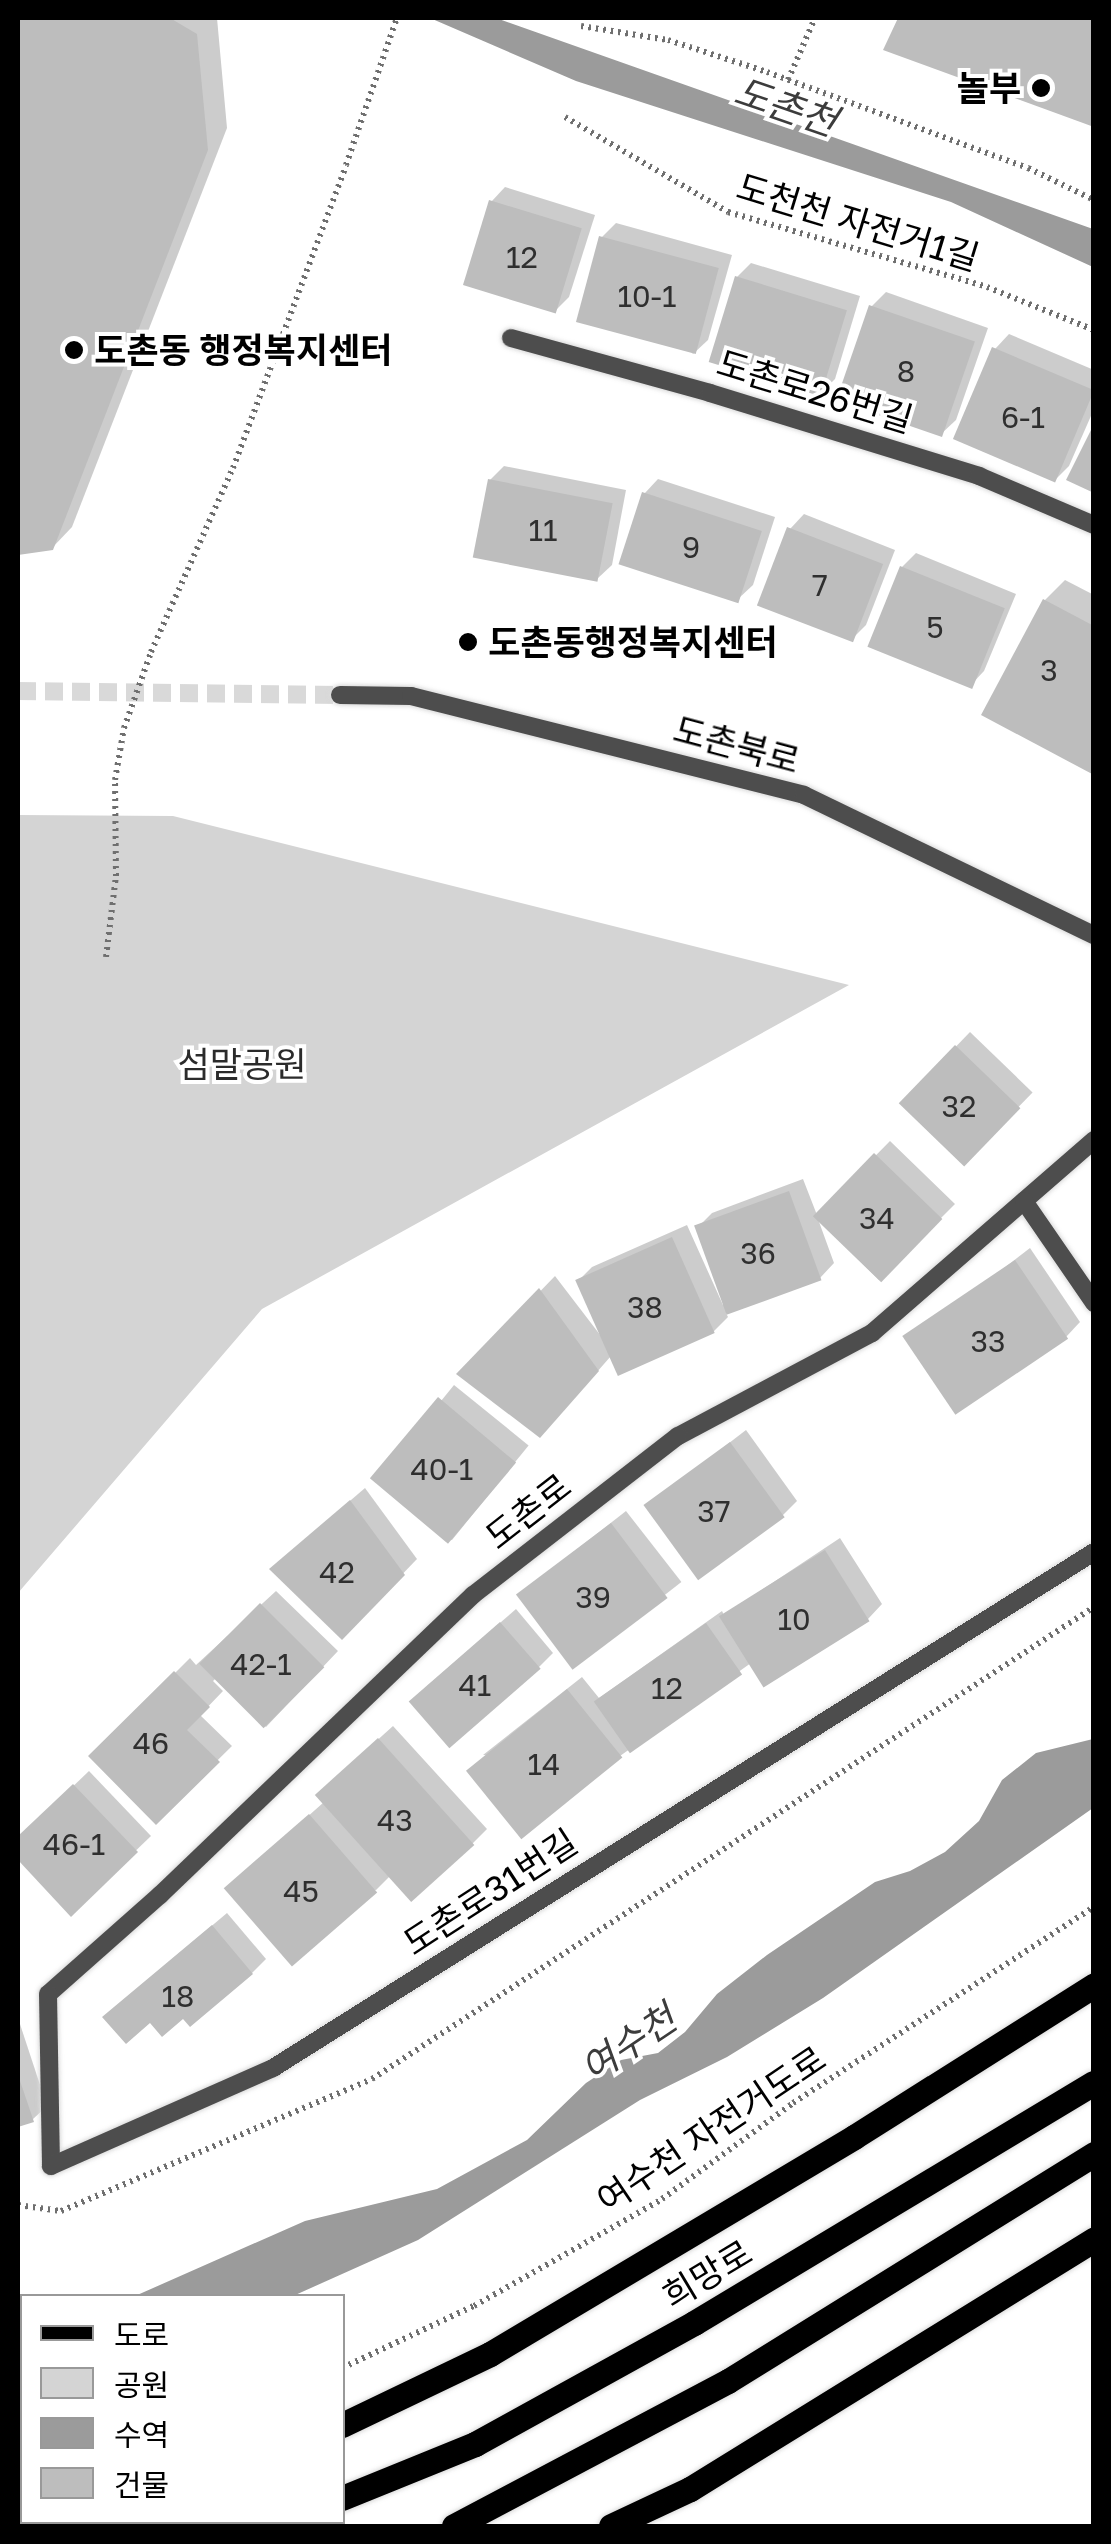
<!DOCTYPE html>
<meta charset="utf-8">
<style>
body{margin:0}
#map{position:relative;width:1111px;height:2544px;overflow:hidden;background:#fff;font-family:"Golos Text","Noto Sans KR",sans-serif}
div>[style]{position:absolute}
.green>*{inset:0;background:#d4d4d4}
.water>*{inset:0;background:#9b9b9b}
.shadow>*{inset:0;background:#0003;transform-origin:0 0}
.stream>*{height:18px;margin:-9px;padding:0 9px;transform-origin:9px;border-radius:9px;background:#9b9b9b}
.building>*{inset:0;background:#bdbdbd;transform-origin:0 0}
.minor-tunnel>*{height:18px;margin-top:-9px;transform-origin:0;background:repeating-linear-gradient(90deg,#d9d9d9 0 18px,transparent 0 27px)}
.path>*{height:6px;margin-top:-3px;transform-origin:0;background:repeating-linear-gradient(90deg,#6f6f6f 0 2.5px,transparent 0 7.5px)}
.roads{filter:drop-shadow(0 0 2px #dbdbdb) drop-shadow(0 0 2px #dbdbdb)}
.minor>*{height:18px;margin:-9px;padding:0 9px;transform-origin:9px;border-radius:9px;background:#4d4d4d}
.major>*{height:25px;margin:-12.5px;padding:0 12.5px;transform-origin:12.5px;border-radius:12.5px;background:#000}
.path-bridge>*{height:6px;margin-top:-3px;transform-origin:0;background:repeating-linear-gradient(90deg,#6f6f6f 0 2.5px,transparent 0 7.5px)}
.dots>*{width:28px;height:28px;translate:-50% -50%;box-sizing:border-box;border:5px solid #fff;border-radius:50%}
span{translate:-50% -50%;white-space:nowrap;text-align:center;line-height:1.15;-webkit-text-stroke:8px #fff;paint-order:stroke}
.number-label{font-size:30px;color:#2f2f2f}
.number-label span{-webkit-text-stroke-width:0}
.poi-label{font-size:35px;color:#000;font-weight:700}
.right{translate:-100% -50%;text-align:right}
.left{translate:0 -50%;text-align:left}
.street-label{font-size:35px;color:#000}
.park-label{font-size:35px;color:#2b2b2b}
.water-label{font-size:38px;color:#3c3c3c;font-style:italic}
.frame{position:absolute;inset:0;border:20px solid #000;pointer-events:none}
.legend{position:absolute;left:20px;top:2294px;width:325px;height:230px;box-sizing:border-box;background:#fff;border:2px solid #999;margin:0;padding:12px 18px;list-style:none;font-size:30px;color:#000}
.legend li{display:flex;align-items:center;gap:20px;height:50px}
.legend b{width:50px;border:2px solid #999}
</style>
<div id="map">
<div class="green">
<i style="clip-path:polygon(18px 815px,173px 816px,849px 985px,262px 1309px,18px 1593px)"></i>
</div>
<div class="water">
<i style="clip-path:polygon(430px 18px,496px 18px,1093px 229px,1093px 267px,951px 202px,576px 81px)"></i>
<i style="clip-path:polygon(1093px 1739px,1093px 1808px,823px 1998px,727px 2057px,640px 2100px,418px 2240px,293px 2296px,135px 2296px,305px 2221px,437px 2189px,527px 2140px,586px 2083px,621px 2060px,658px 2053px,685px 2032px,717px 1994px,767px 1955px,875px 1882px,910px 1871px,945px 1852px,979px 1821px,1002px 1780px,1036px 1753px)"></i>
</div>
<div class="shadow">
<i style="clip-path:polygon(18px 18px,217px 18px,227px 128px,72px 527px,52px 548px,18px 553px)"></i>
<i style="clip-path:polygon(901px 18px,1094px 18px,1094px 124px,886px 48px)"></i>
<i style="clip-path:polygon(505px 187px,595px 215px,569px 297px,554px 312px,491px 202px)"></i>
<i style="clip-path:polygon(616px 223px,732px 255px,708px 340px,693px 354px,602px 237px)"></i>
<i style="clip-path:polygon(751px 263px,860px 296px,835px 379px,821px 393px,737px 277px)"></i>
<i style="clip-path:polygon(886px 292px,988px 328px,956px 420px,941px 434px,871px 307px)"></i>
<i style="clip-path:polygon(1009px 334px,1094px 370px,1094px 409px,1069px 466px,1055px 480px,995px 349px)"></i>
<i style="clip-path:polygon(504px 466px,626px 490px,612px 565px,597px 579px,490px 480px)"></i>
<i style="clip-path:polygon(658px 479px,775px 517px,753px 585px,738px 599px,644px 494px)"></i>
<i style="clip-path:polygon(804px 514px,895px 550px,866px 625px,852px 639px,790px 529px)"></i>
<i style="clip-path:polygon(916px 553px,1016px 594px,984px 671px,970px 686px,902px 567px)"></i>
<i style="clip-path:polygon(1065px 580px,1094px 595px,1094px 772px,1045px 600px)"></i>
<i style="left:970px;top:1032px;width:87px;height:99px;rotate:44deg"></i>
<i style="clip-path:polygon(890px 1141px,955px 1204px,879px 1280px,818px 1219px,834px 1263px,820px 1278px,726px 1313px,728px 1317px,714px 1331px,611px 1356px,554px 1421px,460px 1374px,555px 1276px,604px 1340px,578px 1281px,592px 1267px,687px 1225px,723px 1305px,727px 1304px,698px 1227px,712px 1213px,803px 1179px,817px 1215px)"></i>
<i style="clip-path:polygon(1030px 1248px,1080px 1322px,1066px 1337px,925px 1329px)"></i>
<i style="left:454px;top:1385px;width:96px;height:122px;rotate:39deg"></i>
<i style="clip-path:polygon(746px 1430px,797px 1501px,783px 1515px,647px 1506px)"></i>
<i style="clip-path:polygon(365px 1488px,417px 1559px,342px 1637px,287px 1555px)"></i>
<i style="left:626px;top:1511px;width:90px;height:135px;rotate:52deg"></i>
<i style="clip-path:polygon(840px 1538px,882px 1604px,868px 1619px,751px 1663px,620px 1756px,483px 1755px,582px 1677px,599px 1698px,722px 1611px,724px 1615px)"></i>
<i style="clip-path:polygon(276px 1591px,338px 1651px,266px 1727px,216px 1678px,213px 1681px,223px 1691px,200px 1715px,232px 1746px,156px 1821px,92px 1756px,190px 1658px,196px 1665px)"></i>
<i style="clip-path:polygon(516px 1609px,553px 1653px,539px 1667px,426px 1687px)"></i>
<i style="clip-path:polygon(393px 1726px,487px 1829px,473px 1843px,391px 1875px,376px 1890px,242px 1875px,324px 1802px,332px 1781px)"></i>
<i style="clip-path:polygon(89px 1771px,151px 1836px,71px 1913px,18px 1857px,18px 1839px)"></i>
<i style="clip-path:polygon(227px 1913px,266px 1959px,252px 1973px,183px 2016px,150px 2020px,120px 2003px)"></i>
<i style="clip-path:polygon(18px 2018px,47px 2106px,32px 2120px,18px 2125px)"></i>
</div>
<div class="stream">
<i style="left:18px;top:2340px;width:4px;rotate:-14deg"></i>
</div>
<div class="building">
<i style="clip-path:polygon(18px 18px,170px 18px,197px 34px,208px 150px,53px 550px,18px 555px)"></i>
<i style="clip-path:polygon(898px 18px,1094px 18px,1094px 127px,883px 50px)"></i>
<i style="left:489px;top:200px;width:97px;height:89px;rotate:17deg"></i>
<i style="left:599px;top:236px;width:124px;height:89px;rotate:15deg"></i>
<i style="left:735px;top:276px;width:117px;height:90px;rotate:17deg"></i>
<i style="left:869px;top:305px;width:112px;height:101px;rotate:19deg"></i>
<i style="left:992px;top:347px;width:111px;height:100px;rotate:23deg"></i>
<i style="clip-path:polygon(1094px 424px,1094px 493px,1066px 480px)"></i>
<i style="left:488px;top:479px;width:127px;height:80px;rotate:11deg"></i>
<i style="left:642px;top:492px;width:126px;height:76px;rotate:18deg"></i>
<i style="left:787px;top:527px;width:103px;height:84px;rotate:21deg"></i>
<i style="left:900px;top:566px;width:113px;height:87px;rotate:22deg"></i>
<i style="clip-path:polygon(1043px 599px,1094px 626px,1094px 775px,981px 715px)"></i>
<i style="left:955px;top:1045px;width:91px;height:81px;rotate:44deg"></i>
<i style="left:874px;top:1153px;width:95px;height:88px;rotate:44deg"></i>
<i style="left:789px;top:1191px;width:95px;height:101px;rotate:70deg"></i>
<i style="left:672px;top:1237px;width:105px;height:106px;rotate:66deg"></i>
<i style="left:1015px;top:1260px;width:95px;height:136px;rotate:56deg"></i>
<i style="clip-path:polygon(539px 1288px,599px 1371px,540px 1438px,456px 1374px)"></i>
<i style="left:438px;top:1397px;width:102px;height:106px;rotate:40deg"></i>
<i style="left:730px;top:1442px;width:93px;height:107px;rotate:54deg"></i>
<i style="clip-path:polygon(350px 1500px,405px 1575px,342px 1640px,269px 1569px)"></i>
<i style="left:611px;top:1523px;width:94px;height:119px;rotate:53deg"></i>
<i style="left:825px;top:1550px;width:84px;height:125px;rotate:58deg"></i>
<i style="left:260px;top:1603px;width:91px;height:86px;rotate:45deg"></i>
<i style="left:500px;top:1622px;width:62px;height:121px;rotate:49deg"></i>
<i style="left:706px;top:1623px;width:63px;height:137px;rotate:55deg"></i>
<i style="clip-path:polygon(174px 1671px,210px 1707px,187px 1730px,220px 1762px,156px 1825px,88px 1756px)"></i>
<i style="left:567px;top:1689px;width:88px;height:130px;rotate:51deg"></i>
<i style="left:378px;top:1738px;width:144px;height:85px;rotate:48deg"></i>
<i style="clip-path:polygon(73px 1784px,138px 1852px,71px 1917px,18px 1860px,18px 1836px)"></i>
<i style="left:309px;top:1814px;width:104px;height:113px;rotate:49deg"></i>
<i style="clip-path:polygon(212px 1925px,253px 1974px,190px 2027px,183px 2019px,162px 2037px,150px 2023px,126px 2044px,102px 2017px)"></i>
<i style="clip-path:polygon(18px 2075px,34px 2122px,18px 2127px)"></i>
</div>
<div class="minor-tunnel">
<i style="left:18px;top:691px;width:322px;rotate:0.7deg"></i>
</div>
<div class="path">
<i style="left:581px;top:26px;width:88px;rotate:9.1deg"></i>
<i style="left:668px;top:40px;width:104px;rotate:17.9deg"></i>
<i style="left:767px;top:72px;width:278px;rotate:20.2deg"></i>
<i style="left:1028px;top:168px;width:73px;rotate:25.9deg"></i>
<i style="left:788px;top:80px;width:68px;rotate:-66.5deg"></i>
<i style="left:565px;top:117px;width:189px;rotate:30.2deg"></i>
<i style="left:728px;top:212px;width:270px;rotate:16.1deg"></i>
<i style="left:987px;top:287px;width:115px;rotate:21.9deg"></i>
<i style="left:233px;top:468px;width:323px;rotate:-69.5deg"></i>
<i style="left:106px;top:957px;width:82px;rotate:-83deg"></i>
<i style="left:18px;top:2205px;width:43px;rotate:7.9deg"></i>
<i style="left:61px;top:2211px;width:338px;rotate:-23deg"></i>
<i style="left:372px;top:2079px;width:863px;rotate:-33.17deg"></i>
<i style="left:342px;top:2368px;width:146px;rotate:-25.2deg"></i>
<i style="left:474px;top:2306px;width:216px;rotate:-29.6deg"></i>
<i style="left:662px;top:2199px;width:162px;rotate:-36.2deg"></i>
<i style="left:793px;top:2103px;width:359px;rotate:-33.1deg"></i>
<i style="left:18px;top:2502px;width:4px;rotate:-27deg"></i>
</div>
<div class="roads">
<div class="minor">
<i style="left:511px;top:338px;width:206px;rotate:15.4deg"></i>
<i style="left:710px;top:393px;width:282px;rotate:17.1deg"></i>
<i style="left:979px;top:476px;width:125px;rotate:23.1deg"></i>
<i style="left:340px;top:695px;width:71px;rotate:0.8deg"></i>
<i style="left:411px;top:696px;width:405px;rotate:14.1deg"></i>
<i style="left:804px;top:795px;width:322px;rotate:25.8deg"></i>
<i style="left:1094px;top:1140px;width:294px;rotate:139deg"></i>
<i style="left:872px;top:1333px;width:220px;rotate:152deg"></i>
<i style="left:678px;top:1436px;width:259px;rotate:142.2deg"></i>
<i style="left:473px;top:1595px;width:434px;rotate:136.2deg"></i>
<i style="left:160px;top:1895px;width:149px;rotate:138.5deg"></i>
<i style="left:48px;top:1994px;width:172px;rotate:89deg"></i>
<i style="left:51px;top:2166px;width:243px;rotate:-23.8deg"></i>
<i style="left:273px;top:2068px;width:970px;rotate:-32.15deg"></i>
<i style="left:1024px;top:1201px;width:124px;rotate:55.5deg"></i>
</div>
<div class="major">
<i style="left:342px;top:2425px;width:164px;rotate:-25.6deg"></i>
<i style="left:490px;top:2354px;width:424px;rotate:-30.8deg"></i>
<i style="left:854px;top:2137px;width:284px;rotate:-32.3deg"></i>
<i style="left:342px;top:2498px;width:144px;rotate:-22.1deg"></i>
<i style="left:475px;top:2444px;width:250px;rotate:-28.9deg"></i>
<i style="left:694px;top:2323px;width:466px;rotate:-31deg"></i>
<i style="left:86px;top:2526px;width:16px;rotate:-14deg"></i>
<i style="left:272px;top:2526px;width:13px;rotate:-18deg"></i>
<i style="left:454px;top:2526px;width:310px;rotate:-27.9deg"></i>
<i style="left:728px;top:2381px;width:431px;rotate:-31.8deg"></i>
<i style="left:611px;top:2526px;width:87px;rotate:-25.1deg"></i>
<i style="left:690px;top:2489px;width:475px;rotate:-31.7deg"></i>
</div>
</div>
<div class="path-bridge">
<i style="left:346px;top:165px;width:156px;rotate:-70.9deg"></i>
<i style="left:116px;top:876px;width:96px;rotate:-90.6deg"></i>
<i style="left:115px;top:780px;width:53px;rotate:-80.2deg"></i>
<i style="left:124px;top:728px;width:81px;rotate:-70.4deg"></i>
<i style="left:151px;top:652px;width:201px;rotate:-66deg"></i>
</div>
<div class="dots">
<i style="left:1041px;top:88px;background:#000"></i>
<i style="left:74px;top:350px;background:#000"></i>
<i style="left:468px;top:642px;background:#000"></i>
</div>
<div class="number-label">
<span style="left:522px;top:257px">12</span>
<span style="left:647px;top:296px">10-1</span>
<span style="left:906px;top:371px">8</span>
<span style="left:1023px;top:417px">6-1</span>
<span style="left:543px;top:530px">11</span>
<span style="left:691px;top:547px">9</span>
<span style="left:820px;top:585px">7</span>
<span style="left:935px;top:627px">5</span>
<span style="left:1049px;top:670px">3</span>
<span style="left:959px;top:1106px">32</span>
<span style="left:877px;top:1218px">34</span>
<span style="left:758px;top:1253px">36</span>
<span style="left:645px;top:1307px">38</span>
<span style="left:988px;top:1341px">33</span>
<span style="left:442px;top:1469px">40-1</span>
<span style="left:714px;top:1511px">37</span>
<span style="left:337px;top:1572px">42</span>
<span style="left:593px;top:1597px">39</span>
<span style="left:794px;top:1619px">10</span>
<span style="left:261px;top:1664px">42-1</span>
<span style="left:475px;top:1685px">41</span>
<span style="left:667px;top:1688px">12</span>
<span style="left:151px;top:1743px">46</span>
<span style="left:544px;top:1764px">14</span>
<span style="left:395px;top:1820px">43</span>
<span style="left:74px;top:1844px">46-1</span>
<span style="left:301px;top:1891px">45</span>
<span style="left:178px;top:1996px">18</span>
</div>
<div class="poi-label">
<span class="right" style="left:1021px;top:88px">놀부</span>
<span class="left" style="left:94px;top:350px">도촌동 행정복지센터</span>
<span class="left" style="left:488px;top:642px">도촌동행정복지센터</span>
</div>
<div class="street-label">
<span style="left:858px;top:222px;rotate:17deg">도천천 자전거1길</span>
<span style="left:815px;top:391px;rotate:17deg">도촌로26번길</span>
<span style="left:737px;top:745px;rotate:15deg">도촌북로</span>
<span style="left:528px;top:1511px;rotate:-38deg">도촌로</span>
<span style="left:490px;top:1892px;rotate:-33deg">도촌로31번길</span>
<span style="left:711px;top:2129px;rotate:-34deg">여수천 자전거도로</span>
<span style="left:707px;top:2274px;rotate:-31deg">희망로</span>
</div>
<div class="park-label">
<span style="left:242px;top:1064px">섬말공원</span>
</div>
<div class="water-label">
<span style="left:786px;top:106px;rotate:19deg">도촌천</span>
<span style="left:628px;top:2043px;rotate:-34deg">여수천</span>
</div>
<div class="frame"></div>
<ul class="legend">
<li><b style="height:12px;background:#000"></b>도로</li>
<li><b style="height:28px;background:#d4d4d4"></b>공원</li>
<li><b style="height:28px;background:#9b9b9b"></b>수역</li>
<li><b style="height:28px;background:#bdbdbd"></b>건물</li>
</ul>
</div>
